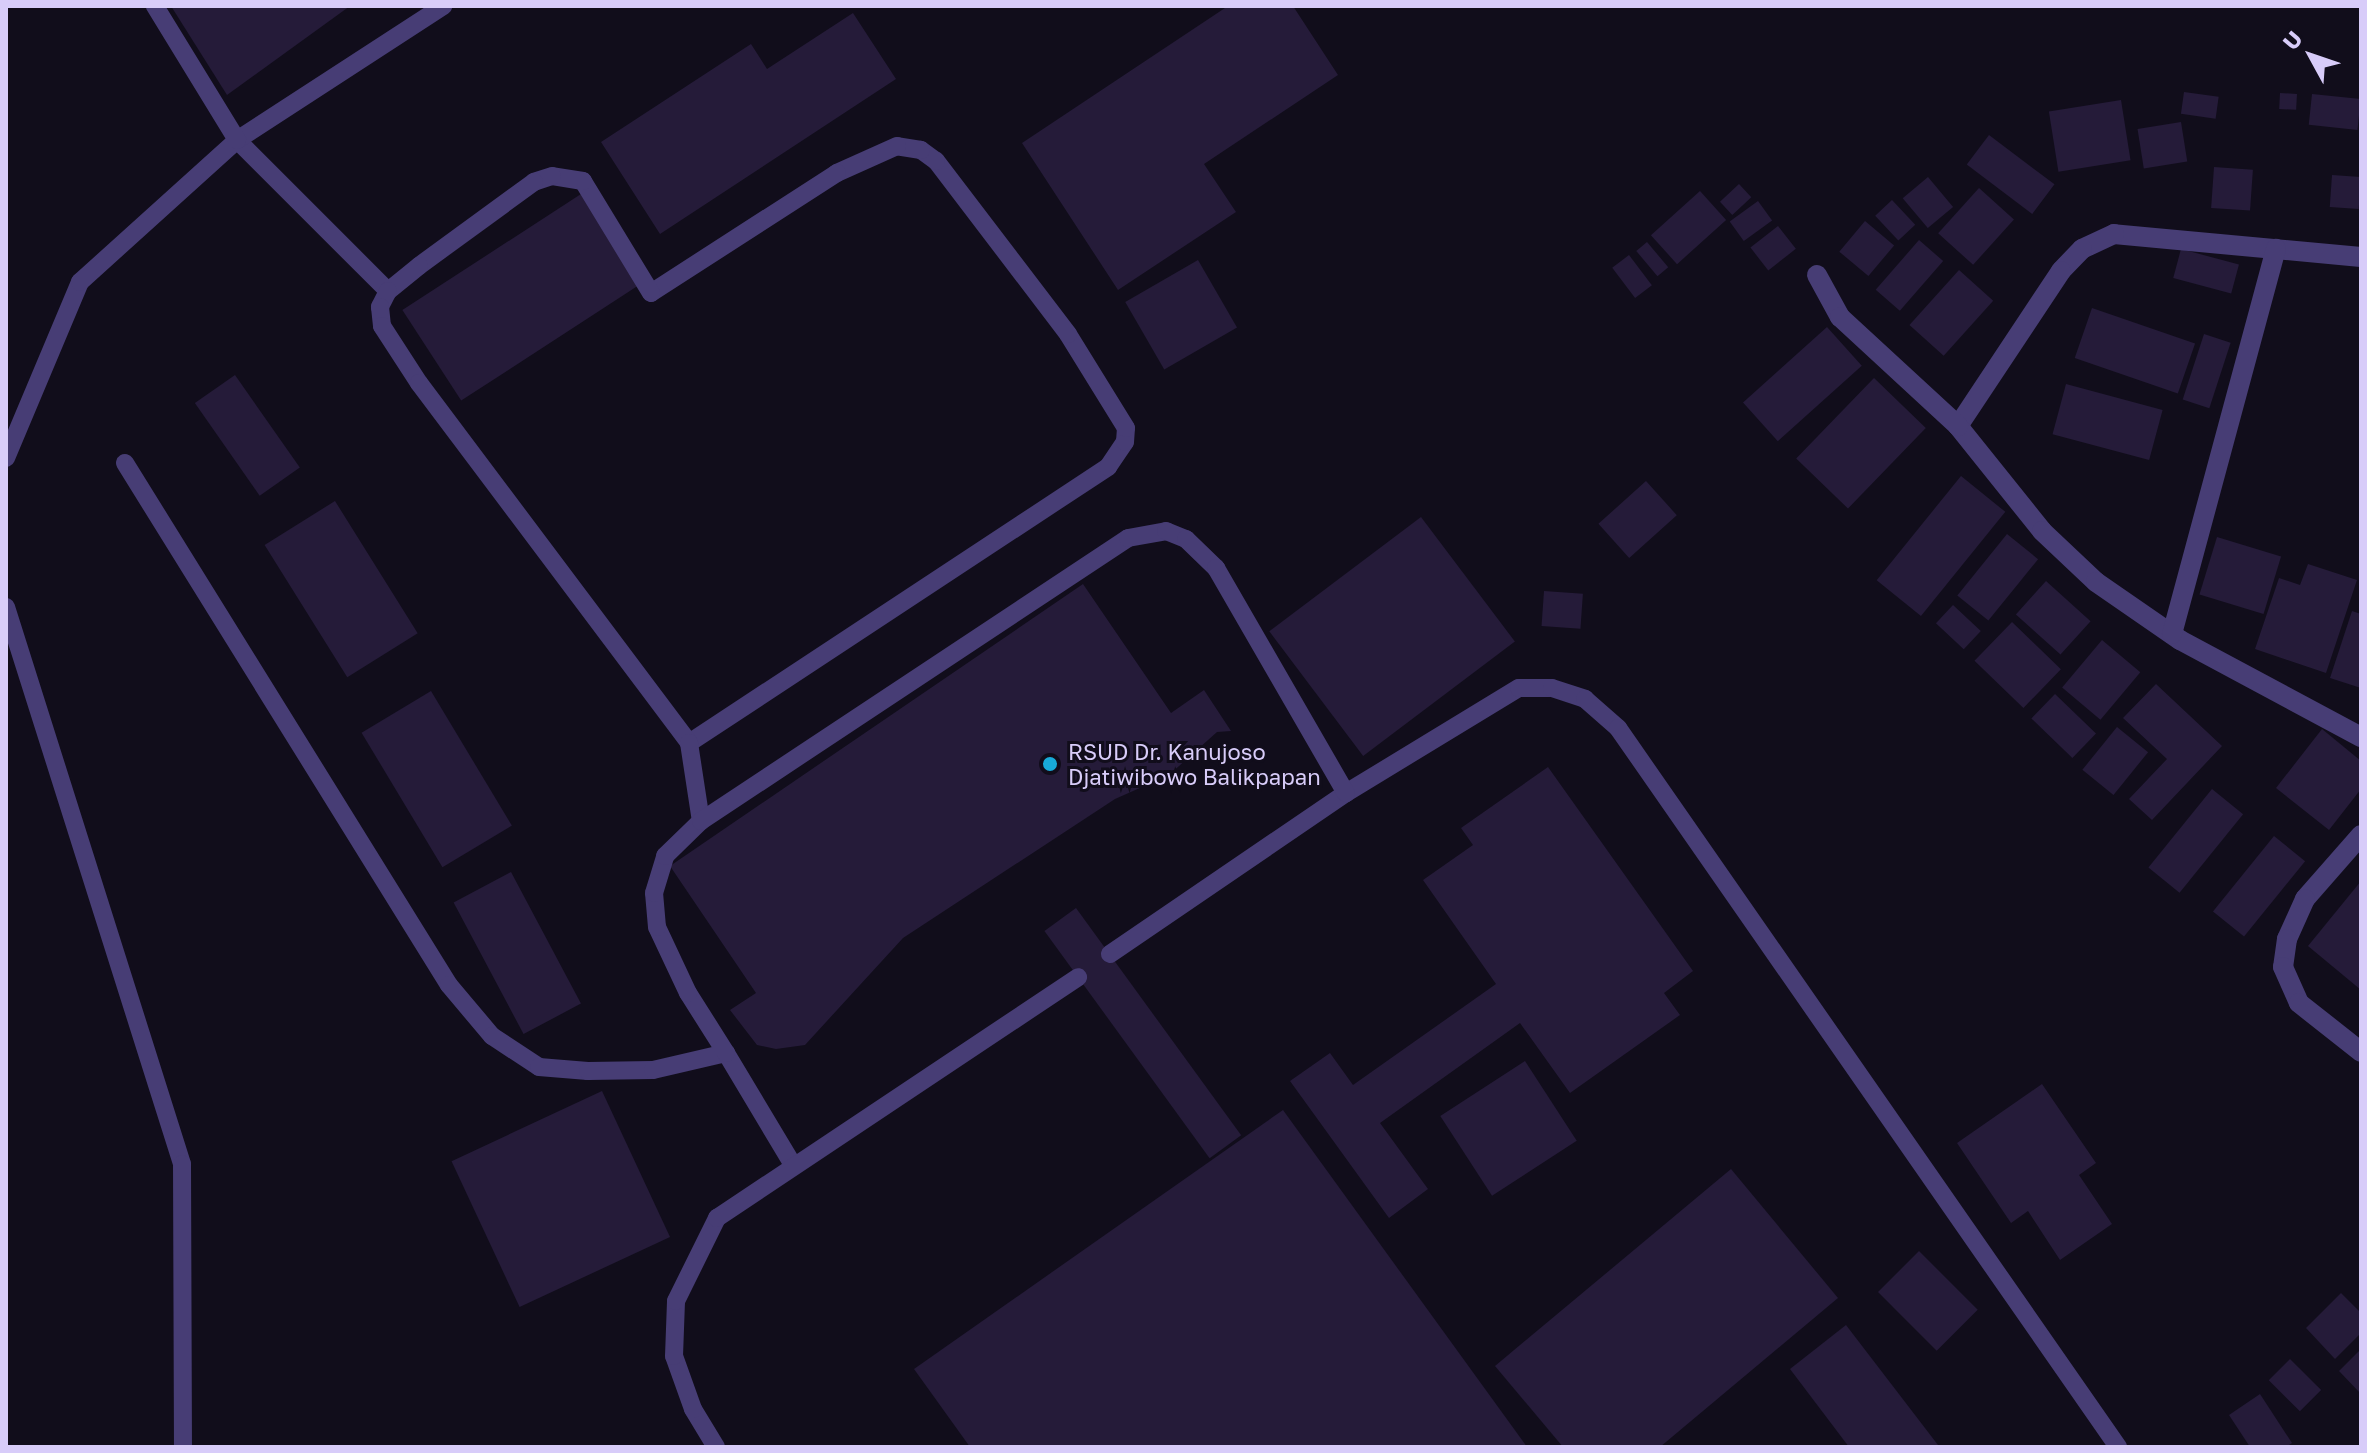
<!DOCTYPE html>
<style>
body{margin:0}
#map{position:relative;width:2367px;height:1453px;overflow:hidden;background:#110d1b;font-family:"Golos Text",sans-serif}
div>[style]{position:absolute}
.building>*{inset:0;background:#251b39;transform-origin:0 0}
.lane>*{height:18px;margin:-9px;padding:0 9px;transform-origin:9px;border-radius:9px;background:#473d75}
.street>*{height:20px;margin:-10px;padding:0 10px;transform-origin:10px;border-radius:10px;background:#473d75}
.dots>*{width:22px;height:22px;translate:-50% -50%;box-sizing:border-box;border:4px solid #110d1b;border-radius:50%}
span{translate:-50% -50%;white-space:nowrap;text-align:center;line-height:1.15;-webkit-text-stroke:6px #110d1b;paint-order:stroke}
.poi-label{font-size:22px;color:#d8ccf9}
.left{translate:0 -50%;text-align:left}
.frame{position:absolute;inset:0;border:8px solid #d8ccf9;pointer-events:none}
.north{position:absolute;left:2271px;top:16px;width:80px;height:80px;-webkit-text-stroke:6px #110d1b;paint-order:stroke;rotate:310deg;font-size:22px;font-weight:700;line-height:32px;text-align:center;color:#d8ccf9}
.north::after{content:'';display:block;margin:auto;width:28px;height:36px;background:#d8ccf9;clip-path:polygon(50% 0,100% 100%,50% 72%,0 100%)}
</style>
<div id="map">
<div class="building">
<i style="clip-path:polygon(171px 6px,350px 6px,227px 95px)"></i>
<i style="clip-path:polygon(1228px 6px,1293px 6px,1338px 75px,1204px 164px,1236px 212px,1118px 290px,1022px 143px)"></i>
<i style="clip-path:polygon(853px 13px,896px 79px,660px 234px,601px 142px,751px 44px,767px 69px)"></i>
<i style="left:2184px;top:92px;width:35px;height:22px;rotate:8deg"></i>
<i style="left:2280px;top:93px;width:17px;height:16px;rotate:3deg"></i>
<i style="left:2312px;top:94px;width:49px;height:31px;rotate:6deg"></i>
<i style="left:2121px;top:100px;width:61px;height:73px;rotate:81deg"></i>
<i style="left:2181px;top:122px;width:40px;height:44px;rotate:81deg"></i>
<i style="left:1989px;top:135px;width:82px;height:37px;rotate:37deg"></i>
<i style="left:2214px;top:167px;width:39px;height:41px;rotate:4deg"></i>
<i style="left:2332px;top:175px;width:29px;height:32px;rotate:4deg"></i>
<i style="left:1928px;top:177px;width:39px;height:33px;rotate:50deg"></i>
<i style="left:1739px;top:184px;width:18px;height:26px;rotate:47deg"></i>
<i style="left:1979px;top:188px;width:47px;height:61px;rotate:42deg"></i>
<i style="left:1700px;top:191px;width:39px;height:66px;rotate:48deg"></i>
<i style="left:581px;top:194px;width:108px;height:213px;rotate:57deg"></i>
<i style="left:1892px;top:200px;width:34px;height:23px;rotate:47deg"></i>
<i style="left:1758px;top:201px;width:24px;height:35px;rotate:54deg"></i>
<i style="left:1865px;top:221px;width:38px;height:40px;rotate:40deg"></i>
<i style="left:1778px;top:226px;width:29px;height:35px;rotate:52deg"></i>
<i style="left:1919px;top:240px;width:32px;height:66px;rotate:41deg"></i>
<i style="left:1647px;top:242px;width:33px;height:14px;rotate:50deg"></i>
<i style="left:2181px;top:249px;width:60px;height:30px;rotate:15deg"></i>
<i style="left:1629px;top:255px;width:38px;height:21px;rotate:53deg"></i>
<i style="left:1198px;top:260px;width:78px;height:84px;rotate:60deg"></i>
<i style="left:1959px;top:270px;width:46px;height:74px;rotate:42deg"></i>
<i style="left:2092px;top:308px;width:109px;height:53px;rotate:19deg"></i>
<i style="left:1827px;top:327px;width:52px;height:113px;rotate:48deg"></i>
<i style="left:2204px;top:334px;width:28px;height:69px;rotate:18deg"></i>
<i style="left:235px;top:375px;width:113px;height:49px;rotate:55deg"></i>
<i style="left:1874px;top:378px;width:72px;height:112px;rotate:44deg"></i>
<i style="left:2066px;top:384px;width:100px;height:52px;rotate:15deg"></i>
<i style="left:1961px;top:476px;width:57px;height:134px;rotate:39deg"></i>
<i style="left:1646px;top:481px;width:46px;height:64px;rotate:48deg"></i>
<i style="left:335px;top:501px;width:156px;height:83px;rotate:58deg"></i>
<i style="left:1421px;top:517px;width:156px;height:190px;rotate:53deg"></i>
<i style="left:2007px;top:534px;width:40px;height:79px;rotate:39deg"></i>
<i style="left:2217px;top:537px;width:67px;height:60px;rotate:17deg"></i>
<i style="clip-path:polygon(2308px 564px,2357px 580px,2326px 673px,2255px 649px,2279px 578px,2300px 585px)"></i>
<i style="left:2046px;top:581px;width:60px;height:45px;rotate:42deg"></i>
<i style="clip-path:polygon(1083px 584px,1171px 713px,1204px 690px,1231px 731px,1217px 732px,1169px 775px,1115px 799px,903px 938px,805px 1045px,776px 1049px,757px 1045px,730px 1010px,756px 993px,670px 866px)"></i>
<i style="left:1544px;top:591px;width:39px;height:35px;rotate:4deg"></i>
<i style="left:1953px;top:605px;width:38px;height:25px;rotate:43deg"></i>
<i style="clip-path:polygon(2352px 611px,2361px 614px,2361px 688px,2330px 678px)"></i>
<i style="left:2012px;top:622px;width:68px;height:54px;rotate:44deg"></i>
<i style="left:2102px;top:640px;width:50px;height:62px;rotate:40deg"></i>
<i style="clip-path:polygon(2156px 684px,2222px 746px,2152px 820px,2129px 799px,2167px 759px,2123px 718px)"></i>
<i style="left:431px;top:691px;width:157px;height:81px;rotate:59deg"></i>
<i style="left:2055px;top:694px;width:57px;height:34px;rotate:44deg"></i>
<i style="left:2117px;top:727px;width:40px;height:55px;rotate:39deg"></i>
<i style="clip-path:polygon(2322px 729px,2361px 761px,2361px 789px,2329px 830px,2276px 788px)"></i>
<i style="clip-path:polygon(1548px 767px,1693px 971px,1664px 993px,1680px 1015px,1570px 1093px,1520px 1023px,1380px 1123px,1428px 1189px,1389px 1218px,1290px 1081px,1330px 1053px,1353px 1085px,1496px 984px,1423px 880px,1473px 845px,1461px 828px)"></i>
<i style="left:2212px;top:789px;width:40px;height:101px;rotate:39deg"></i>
<i style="left:2274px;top:836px;width:40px;height:97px;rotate:39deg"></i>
<i style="left:511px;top:872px;width:149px;height:65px;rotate:62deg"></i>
<i style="clip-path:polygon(2361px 881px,2361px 990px,2308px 946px)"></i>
<i style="left:1076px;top:908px;width:281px;height:39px;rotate:54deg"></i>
<i style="left:1525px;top:1061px;width:95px;height:101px;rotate:57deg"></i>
<i style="clip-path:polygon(2042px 1084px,2096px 1163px,2079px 1175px,2112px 1224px,2060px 1260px,2028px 1211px,2011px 1223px,1957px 1143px)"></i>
<i style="left:602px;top:1091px;width:161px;height:166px;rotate:65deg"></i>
<i style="clip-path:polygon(1283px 1110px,1527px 1447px,970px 1447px,914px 1369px)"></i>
<i style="clip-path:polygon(1731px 1169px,1838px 1298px,1660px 1447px,1563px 1447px,1495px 1366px)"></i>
<i style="left:1919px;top:1251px;width:83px;height:58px;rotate:45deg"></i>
<i style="clip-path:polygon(2341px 1293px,2361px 1313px,2361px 1333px,2335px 1359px,2306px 1328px)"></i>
<i style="clip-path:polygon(1846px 1325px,1938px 1445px,1936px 1447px,1849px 1447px,1790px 1369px)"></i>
<i style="clip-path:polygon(2361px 1349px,2361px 1394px,2339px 1371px)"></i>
<i style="left:2290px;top:1359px;width:44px;height:30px;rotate:45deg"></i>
<i style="clip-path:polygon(2260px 1394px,2292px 1443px,2286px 1447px,2250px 1447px,2229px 1415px)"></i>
</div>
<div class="lane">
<i style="left:388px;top:291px;width:214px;rotate:-135deg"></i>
<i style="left:237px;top:140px;width:246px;rotate:-33deg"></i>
<i style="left:6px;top:458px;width:191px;rotate:-67.2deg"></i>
<i style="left:80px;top:282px;width:212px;rotate:-42.1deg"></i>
<i style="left:237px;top:140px;width:157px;rotate:-121.5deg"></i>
<i style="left:125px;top:463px;width:614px;rotate:58.17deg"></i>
<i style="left:449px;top:985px;width:67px;rotate:49.9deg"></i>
<i style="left:492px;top:1036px;width:56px;rotate:33.4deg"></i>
<i style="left:539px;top:1067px;width:49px;rotate:4.7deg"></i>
<i style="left:588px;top:1071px;width:65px;rotate:-0.9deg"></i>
<i style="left:653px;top:1070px;width:75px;rotate:-13.1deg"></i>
<i style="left:726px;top:1053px;width:131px;rotate:59.1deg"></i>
<i style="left:6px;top:607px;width:584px;rotate:72.46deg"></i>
<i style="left:182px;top:1164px;width:283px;rotate:89.8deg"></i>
<i style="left:689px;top:743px;width:502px;rotate:-33.37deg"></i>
<i style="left:1108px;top:467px;width:30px;rotate:-56deg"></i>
<i style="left:1125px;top:442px;width:14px;rotate:-86deg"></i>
<i style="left:1126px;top:428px;width:110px;rotate:-121.7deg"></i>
<i style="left:1068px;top:334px;width:218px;rotate:-127.3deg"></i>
<i style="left:936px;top:161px;width:19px;rotate:-144deg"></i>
<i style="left:921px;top:150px;width:24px;rotate:-171deg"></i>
<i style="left:897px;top:146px;width:66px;rotate:155.8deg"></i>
<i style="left:837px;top:173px;width:221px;rotate:147.2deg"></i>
<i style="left:651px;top:293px;width:131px;rotate:-121.3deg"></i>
<i style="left:583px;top:181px;width:31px;rotate:-171deg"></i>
<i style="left:552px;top:176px;width:19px;rotate:162deg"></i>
<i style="left:534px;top:182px;width:142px;rotate:143.9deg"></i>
<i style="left:419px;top:266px;width:40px;rotate:141deg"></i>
<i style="left:388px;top:291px;width:18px;rotate:117deg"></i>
<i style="left:380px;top:307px;width:19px;rotate:84deg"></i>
<i style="left:382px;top:326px;width:68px;rotate:57deg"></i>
<i style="left:419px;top:383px;width:450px;rotate:53.1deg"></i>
<i style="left:689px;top:743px;width:79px;rotate:81.3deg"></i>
<i style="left:1110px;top:954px;width:286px;rotate:-34.3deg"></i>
<i style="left:1346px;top:793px;width:202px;rotate:-31.3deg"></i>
<i style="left:1519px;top:688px;width:33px"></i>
<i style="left:1552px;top:688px;width:35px;rotate:18deg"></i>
<i style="left:1585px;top:699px;width:44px;rotate:41.3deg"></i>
<i style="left:1618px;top:728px;width:876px;rotate:55.18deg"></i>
<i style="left:726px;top:1053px;width:71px;rotate:-122.3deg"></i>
<i style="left:688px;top:993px;width:73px;rotate:-115.2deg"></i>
<i style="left:657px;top:927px;width:34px;rotate:-95deg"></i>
<i style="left:654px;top:893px;width:39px;rotate:-73deg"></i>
<i style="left:665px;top:856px;width:50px;rotate:-44.2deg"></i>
<i style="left:701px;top:821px;width:512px;rotate:-33.53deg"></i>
<i style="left:1128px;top:538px;width:39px;rotate:-10deg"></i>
<i style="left:1166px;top:531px;width:22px;rotate:22deg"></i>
<i style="left:1186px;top:539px;width:42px;rotate:44deg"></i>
<i style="left:1216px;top:568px;width:260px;rotate:60deg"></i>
<i style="left:716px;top:1447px;width:44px;rotate:-121.2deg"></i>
<i style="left:693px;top:1409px;width:56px;rotate:-109.7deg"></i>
<i style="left:674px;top:1356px;width:55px;rotate:-87.9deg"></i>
<i style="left:676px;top:1301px;width:93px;rotate:-63.7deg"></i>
<i style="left:717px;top:1218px;width:434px;rotate:-33.7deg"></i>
</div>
<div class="street">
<i style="left:2361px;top:257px;width:248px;rotate:-174.7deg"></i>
<i style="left:2114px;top:234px;width:35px;rotate:155deg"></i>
<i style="left:2082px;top:249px;width:30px;rotate:134deg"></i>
<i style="left:2061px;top:271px;width:186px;rotate:123.6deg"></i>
<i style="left:1958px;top:426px;width:134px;rotate:51.3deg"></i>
<i style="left:2042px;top:531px;width:74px;rotate:43.4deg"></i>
<i style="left:2096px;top:582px;width:102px;rotate:34.6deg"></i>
<i style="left:2180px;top:640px;width:205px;rotate:28.2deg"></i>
<i style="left:1817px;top:275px;width:48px;rotate:61.3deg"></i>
<i style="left:1840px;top:317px;width:161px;rotate:42.7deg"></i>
<i style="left:2172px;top:634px;width:399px;rotate:-74.9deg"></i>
<i style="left:2361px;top:835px;width:85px;rotate:131.2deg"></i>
<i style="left:2305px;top:899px;width:44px;rotate:114.2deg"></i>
<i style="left:2287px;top:939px;width:28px;rotate:98deg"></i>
<i style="left:2283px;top:967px;width:39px;rotate:66deg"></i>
<i style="left:2299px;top:1003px;width:79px;rotate:38.3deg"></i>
</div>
<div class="dots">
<i style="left:1050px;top:764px;background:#18abd9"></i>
</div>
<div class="poi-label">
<span class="left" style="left:1068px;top:764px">RSUD Dr. Kanujoso<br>Djatiwibowo Balikpapan</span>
</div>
<div class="frame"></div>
<div class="north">U</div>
</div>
